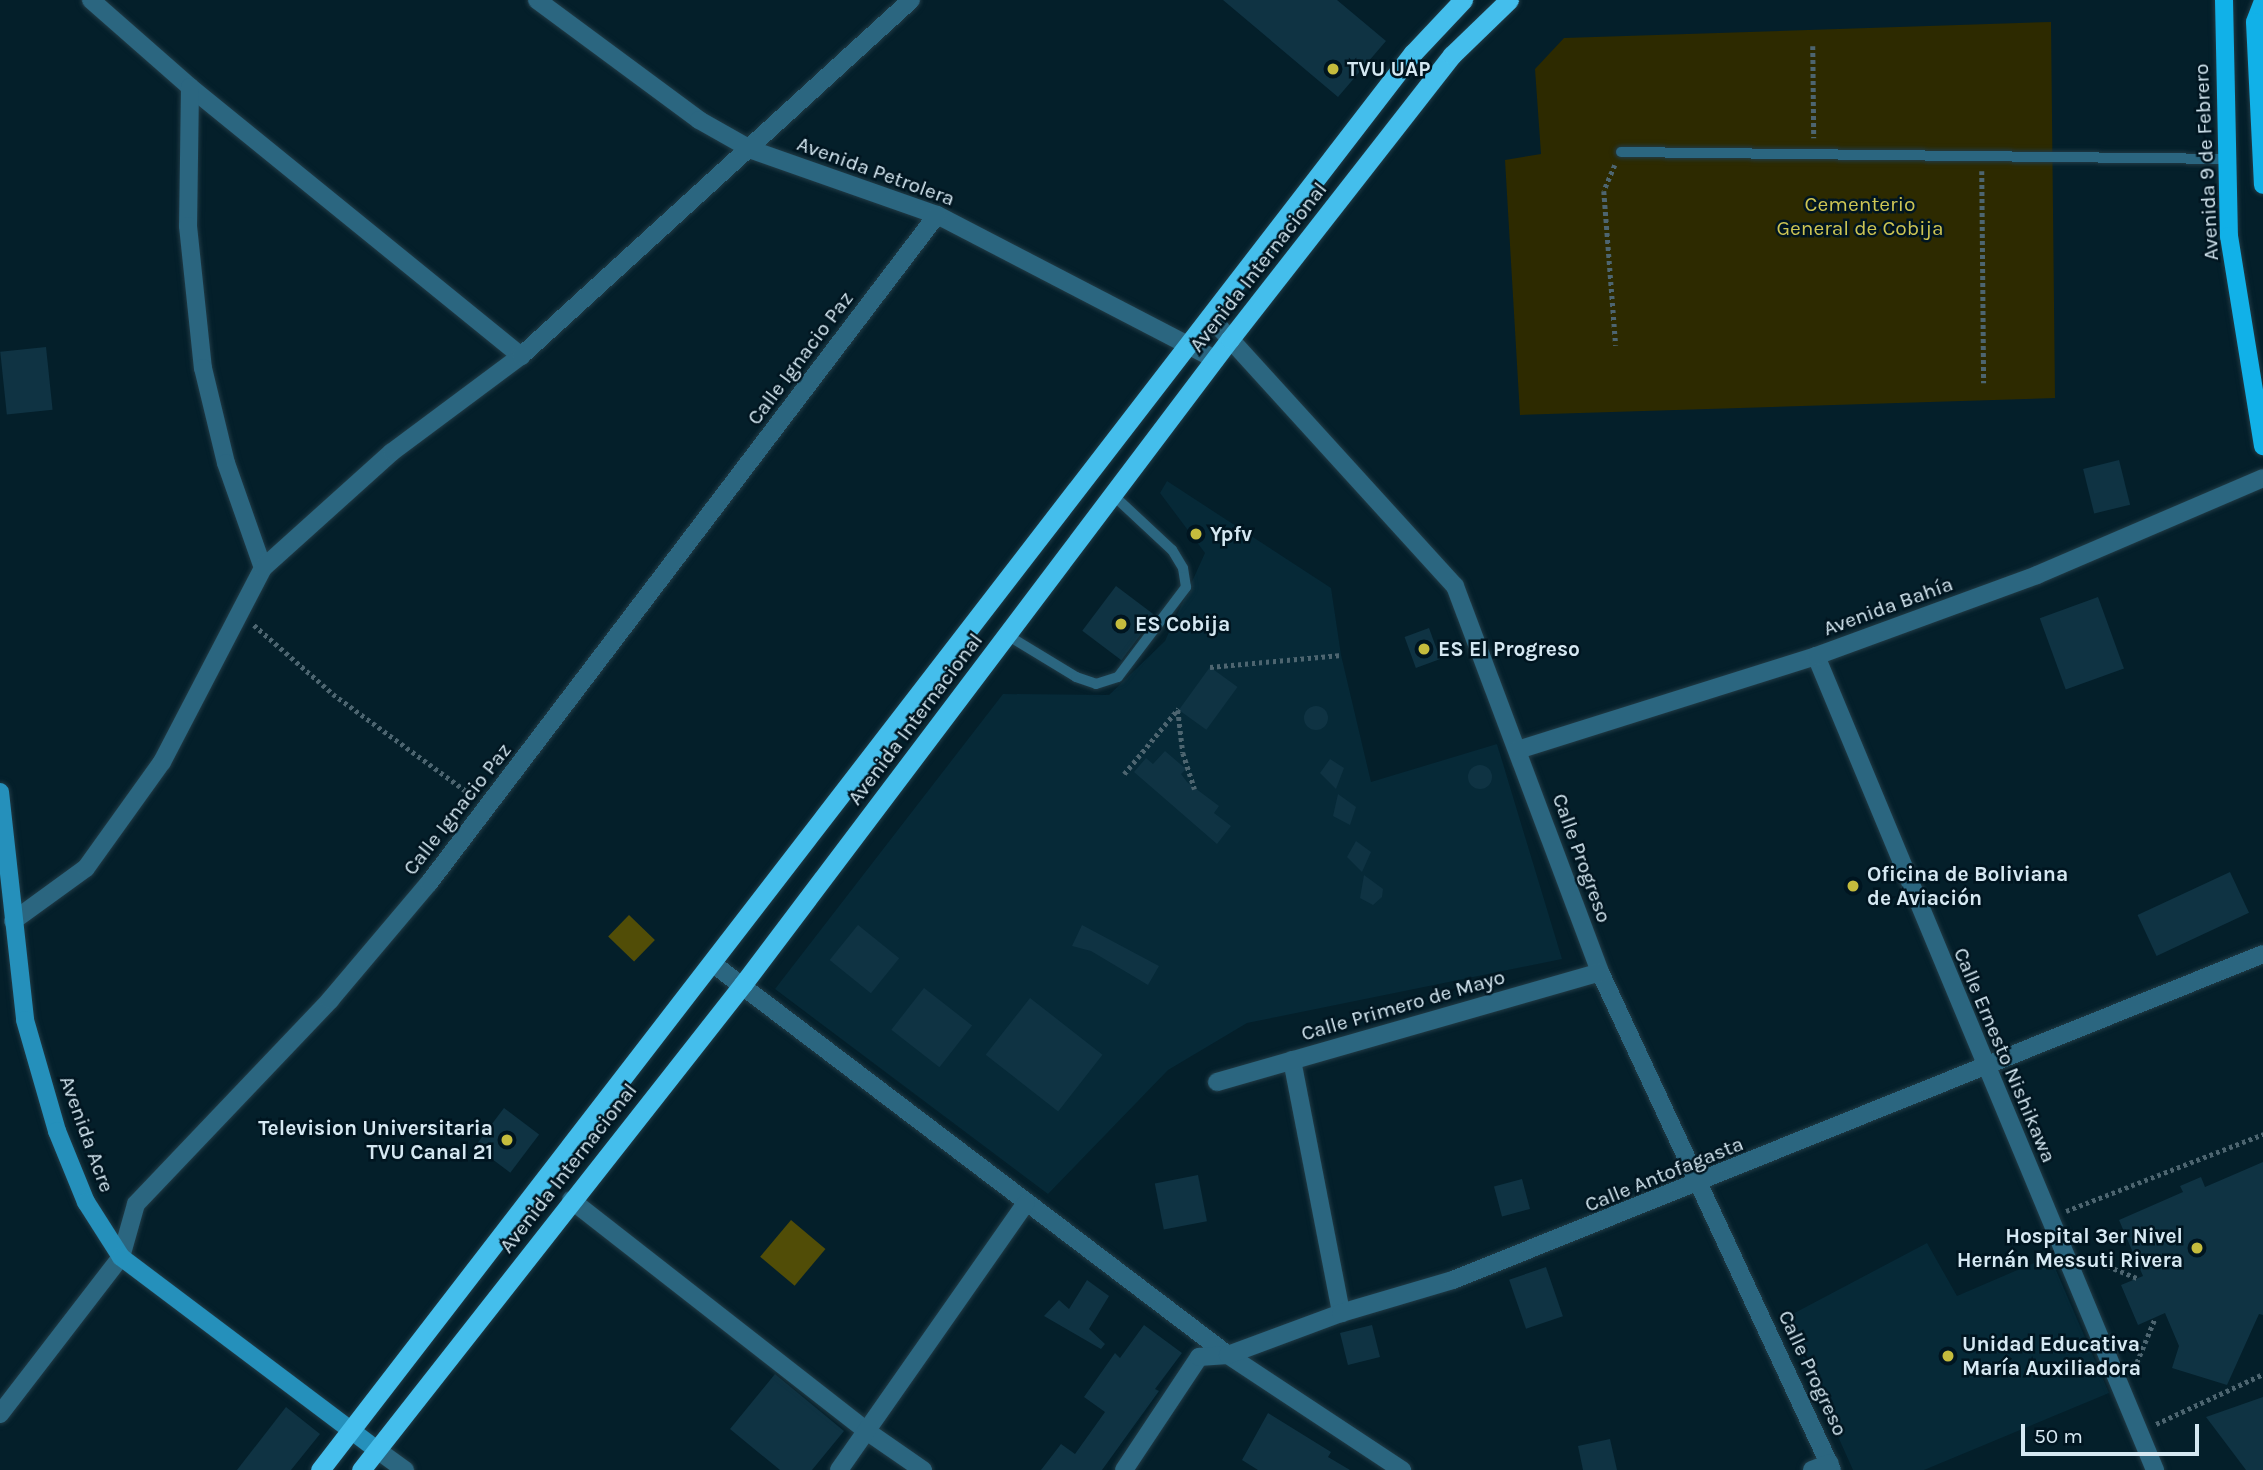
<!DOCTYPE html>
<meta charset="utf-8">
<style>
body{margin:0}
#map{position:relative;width:2263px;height:1470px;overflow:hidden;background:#041f2a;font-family:Karla,sans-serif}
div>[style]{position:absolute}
.built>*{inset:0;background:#062937}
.green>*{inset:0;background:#2d2a00}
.water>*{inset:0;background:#514d07;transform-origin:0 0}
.building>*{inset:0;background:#0f3343;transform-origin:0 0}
.round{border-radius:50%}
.path>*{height:4.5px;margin-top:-2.25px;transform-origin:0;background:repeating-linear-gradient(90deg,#4d6570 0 3.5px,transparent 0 7px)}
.roads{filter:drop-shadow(0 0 2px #213b46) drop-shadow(0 0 2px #213b46)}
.service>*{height:10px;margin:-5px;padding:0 5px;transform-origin:5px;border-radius:5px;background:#2b6680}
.minor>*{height:18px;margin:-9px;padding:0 9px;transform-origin:9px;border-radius:9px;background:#2b6680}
.secondary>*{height:18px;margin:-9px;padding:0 9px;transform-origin:9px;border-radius:9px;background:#2590bb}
.primary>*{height:18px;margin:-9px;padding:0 9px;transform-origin:9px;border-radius:9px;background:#11b1e8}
.trunk>*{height:19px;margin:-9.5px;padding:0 9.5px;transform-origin:9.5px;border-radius:9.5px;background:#44beec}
.dots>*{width:19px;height:19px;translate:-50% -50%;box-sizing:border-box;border:4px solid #001520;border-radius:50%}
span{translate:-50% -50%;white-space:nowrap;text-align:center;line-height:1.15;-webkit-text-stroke:5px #001520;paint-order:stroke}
.poi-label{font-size:21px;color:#d5e8f2;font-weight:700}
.left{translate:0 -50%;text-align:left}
.right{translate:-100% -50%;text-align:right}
.street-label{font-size:21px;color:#d5e8f2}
.park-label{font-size:21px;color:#cdc554}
.scale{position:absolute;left:2021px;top:1424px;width:178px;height:32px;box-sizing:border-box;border:4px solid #d5e8f2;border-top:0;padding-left:9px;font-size:21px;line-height:24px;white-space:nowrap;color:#d5e8f2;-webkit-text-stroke:5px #001520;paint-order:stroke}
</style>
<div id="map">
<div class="built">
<i style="clip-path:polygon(1167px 481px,1331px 588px,1341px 655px,1371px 782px,1497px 744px,1562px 959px,1247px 1023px,1168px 1070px,1048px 1194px,775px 989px,1003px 694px,1109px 695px,1165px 641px,1205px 553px,1160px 493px)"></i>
<i style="clip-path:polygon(1927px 1243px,1957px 1296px,2050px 1256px,2109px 1393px,1924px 1470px,1853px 1470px,1785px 1318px)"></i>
</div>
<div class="green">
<i style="clip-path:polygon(2051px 22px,2055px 398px,1520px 415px,1505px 160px,1541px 154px,1535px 69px,1564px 38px)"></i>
</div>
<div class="water">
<i style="left:629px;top:915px;width:36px;height:30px;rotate:44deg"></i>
<i style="left:791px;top:1220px;width:45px;height:48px;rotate:40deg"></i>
</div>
<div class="building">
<i style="clip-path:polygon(1223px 0,1337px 0,1386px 41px,1338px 97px)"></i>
<i style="left:46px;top:347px;width:63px;height:46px;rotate:84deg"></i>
<i style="left:2119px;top:460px;width:46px;height:37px;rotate:76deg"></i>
<i style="left:1116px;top:586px;width:49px;height:56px;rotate:37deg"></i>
<i style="left:2098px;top:597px;width:76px;height:62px;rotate:70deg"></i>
<i style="left:1429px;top:628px;width:33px;height:26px;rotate:70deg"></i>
<i style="left:1210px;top:667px;width:34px;height:53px;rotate:36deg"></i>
<i class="round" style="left:1304px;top:706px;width:24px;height:24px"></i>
<i style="clip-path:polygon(1165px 751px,1186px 769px,1181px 774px,1187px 782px,1219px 806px,1214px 813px,1231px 826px,1217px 844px,1134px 772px,1146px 758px,1153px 764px)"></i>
<i style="clip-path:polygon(1330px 759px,1344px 768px,1336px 789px,1320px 773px)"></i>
<i class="round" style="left:1468px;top:765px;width:24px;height:24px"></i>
<i style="clip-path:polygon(1338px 794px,1356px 807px,1350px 825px,1333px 816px)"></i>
<i style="clip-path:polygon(1356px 841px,1371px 852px,1362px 872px,1347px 857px)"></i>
<i style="left:2230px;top:872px;width:45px;height:102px;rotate:65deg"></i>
<i style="clip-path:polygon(1364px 875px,1383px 889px,1382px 897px,1373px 905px,1360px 898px)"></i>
<i style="left:858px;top:925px;width:53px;height:45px;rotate:39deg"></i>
<i style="clip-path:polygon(1082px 925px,1159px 966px,1148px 985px,1091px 951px,1072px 946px)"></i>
<i style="left:924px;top:988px;width:61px;height:53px;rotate:38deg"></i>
<i style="left:1030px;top:998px;width:92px;height:72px;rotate:38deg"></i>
<i style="left:504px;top:1108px;width:44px;height:48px;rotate:37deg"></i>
<i style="clip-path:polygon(2263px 1162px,2263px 1315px,2259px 1314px,2227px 1385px,2172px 1368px,2179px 1346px,2165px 1313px,2138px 1325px,2121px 1285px,2143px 1276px,2119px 1220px,2183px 1192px,2180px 1186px,2201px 1177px,2205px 1187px)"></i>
<i style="left:1198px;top:1175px;width:47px;height:44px;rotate:79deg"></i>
<i style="left:1522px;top:1179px;width:31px;height:29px;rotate:75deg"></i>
<i style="left:1546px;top:1267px;width:52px;height:39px;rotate:71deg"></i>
<i style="clip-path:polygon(1087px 1280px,1109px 1296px,1089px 1329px,1105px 1344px,1101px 1349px,1044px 1316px,1059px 1300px,1069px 1309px)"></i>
<i style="clip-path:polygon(1144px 1325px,1182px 1353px,1155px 1389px,1159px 1391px,1102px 1470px,1041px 1470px,1061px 1444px,1075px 1454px,1105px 1412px,1084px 1397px,1115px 1353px,1120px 1358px)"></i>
<i style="left:1372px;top:1325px;width:33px;height:33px;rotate:76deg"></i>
<i style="clip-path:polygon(775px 1374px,844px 1431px,812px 1470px,780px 1470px,730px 1429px)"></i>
<i style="clip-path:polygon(2263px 1397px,2263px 1470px,2246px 1470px,2206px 1417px)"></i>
<i style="clip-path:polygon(286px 1407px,320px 1434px,291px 1470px,237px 1470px)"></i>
<i style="clip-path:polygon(1268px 1413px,1331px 1452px,1328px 1457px,1350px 1470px,1258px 1470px,1242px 1460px)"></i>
<i style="clip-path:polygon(1610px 1439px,1617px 1470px,1583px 1470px,1578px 1446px)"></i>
</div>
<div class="path">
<i style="left:1813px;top:46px;width:92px;rotate:89.4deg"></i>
<i style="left:1615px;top:165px;width:28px;rotate:113deg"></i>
<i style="left:1604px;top:191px;width:155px;rotate:85.6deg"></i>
<i style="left:1982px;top:171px;width:212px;rotate:89.5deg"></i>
<i style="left:254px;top:625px;width:105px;rotate:41.1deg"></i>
<i style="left:333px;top:694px;width:173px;rotate:36.1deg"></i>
<i style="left:1210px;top:667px;width:132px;rotate:-5.2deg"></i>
<i style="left:1178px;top:710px;width:43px;rotate:83.4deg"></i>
<i style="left:1183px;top:753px;width:38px;rotate:72deg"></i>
<i style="left:1124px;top:774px;width:85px;rotate:-50.3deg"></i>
<i style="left:2066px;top:1211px;width:212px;rotate:-21.3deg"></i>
<i style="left:2088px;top:1258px;width:53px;rotate:22.2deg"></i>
<i style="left:2134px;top:1369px;width:55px;rotate:-67.6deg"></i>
<i style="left:2156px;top:1424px;width:118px;rotate:-25deg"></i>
</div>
<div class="roads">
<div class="service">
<i style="left:1621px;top:152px;width:606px;rotate:0.66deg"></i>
<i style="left:1007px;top:635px;width:81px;rotate:31.3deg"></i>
<i style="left:1076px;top:677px;width:21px;rotate:19deg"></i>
<i style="left:1096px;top:684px;width:23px;rotate:-18deg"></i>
<i style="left:1118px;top:677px;width:113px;rotate:-52.9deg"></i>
<i style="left:1186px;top:587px;width:19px;rotate:-99deg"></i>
<i style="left:1183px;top:568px;width:21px;rotate:-121deg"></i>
<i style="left:1172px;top:550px;width:81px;rotate:-137deg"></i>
</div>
<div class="minor">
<i style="left:91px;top:0;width:132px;rotate:41.3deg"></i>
<i style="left:190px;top:87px;width:427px;rotate:39.1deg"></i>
<i style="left:537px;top:0;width:202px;rotate:36.5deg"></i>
<i style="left:699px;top:120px;width:61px;rotate:29.5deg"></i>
<i style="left:752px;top:150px;width:196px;rotate:19.4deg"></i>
<i style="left:937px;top:215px;width:313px;rotate:27.4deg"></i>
<i style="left:190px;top:87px;width:139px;rotate:90.8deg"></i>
<i style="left:188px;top:226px;width:143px;rotate:84deg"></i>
<i style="left:203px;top:368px;width:98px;rotate:76.4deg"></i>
<i style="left:226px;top:463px;width:111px;rotate:70.6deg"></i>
<i style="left:1210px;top:317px;width:364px;rotate:47.7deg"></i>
<i style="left:1455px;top:586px;width:412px;rotate:69.4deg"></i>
<i style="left:1600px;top:972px;width:549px;rotate:65.02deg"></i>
<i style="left:1816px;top:656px;width:882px;rotate:67.39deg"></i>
<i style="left:1518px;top:750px;width:312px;rotate:-17.5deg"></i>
<i style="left:1816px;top:656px;width:235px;rotate:-20.1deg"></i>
<i style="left:2037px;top:575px;width:246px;rotate:-23.2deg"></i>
<i style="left:13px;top:921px;width:90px;rotate:-36deg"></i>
<i style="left:86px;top:868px;width:130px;rotate:-54.4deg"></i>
<i style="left:162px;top:762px;width:219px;rotate:-62.5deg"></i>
<i style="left:263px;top:568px;width:173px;rotate:-42deg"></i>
<i style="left:392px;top:452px;width:161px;rotate:-36.7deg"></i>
<i style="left:521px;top:356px;width:528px;rotate:-42.39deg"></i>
<i style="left:712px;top:963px;width:648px;rotate:37.22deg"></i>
<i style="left:1228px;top:1355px;width:209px;rotate:33.5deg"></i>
<i style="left:1292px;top:1060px;width:258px;rotate:79deg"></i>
<i style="left:1217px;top:1082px;width:398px;rotate:-16deg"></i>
<i style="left:571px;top:1200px;width:377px;rotate:38deg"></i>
<i style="left:868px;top:1432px;width:67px;rotate:34.6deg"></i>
<i style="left:0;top:1414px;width:198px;rotate:-52.4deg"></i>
<i style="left:121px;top:1257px;width:55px;rotate:-74.2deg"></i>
<i style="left:136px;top:1204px;width:282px;rotate:-46.4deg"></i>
<i style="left:330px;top:1000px;width:153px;rotate:-49.8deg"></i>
<i style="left:429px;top:883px;width:839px;rotate:-52.75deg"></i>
<i style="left:376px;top:1449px;width:36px;rotate:36deg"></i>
<i style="left:839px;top:1470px;width:326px;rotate:-55deg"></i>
<i style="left:1124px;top:1470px;width:136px;rotate:-56.4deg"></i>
<i style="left:1199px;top:1357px;width:29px;rotate:-4deg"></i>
<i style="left:1228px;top:1355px;width:121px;rotate:-20.4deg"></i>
<i style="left:1341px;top:1313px;width:117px;rotate:-16.4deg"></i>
<i style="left:1453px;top:1280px;width:873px;rotate:-21.92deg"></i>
<i style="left:1812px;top:1470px;width:19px;rotate:-21deg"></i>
</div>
<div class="secondary">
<i style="left:0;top:792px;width:229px;rotate:83.7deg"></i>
<i style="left:25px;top:1020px;width:116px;rotate:73.9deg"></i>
<i style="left:57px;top:1131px;width:77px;rotate:67.8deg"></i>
<i style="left:86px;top:1202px;width:65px;rotate:57.5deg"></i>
<i style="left:121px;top:1257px;width:319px;rotate:37deg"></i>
</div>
<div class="primary">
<i style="left:2224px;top:0;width:236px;rotate:88.8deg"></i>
<i style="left:2229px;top:236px;width:213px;rotate:80.8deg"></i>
<i style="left:2263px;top:1px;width:22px;rotate:111deg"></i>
<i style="left:2255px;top:22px;width:163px;rotate:87.2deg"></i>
</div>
<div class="trunk">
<i style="left:320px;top:1470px;width:1790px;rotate:-52.36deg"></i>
<i style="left:1413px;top:53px;width:73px;rotate:-46.7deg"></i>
<i style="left:361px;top:1470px;width:618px;rotate:-51.83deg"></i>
<i style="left:743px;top:984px;width:808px;rotate:-52.95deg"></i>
<i style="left:1230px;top:339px;width:360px;rotate:-52deg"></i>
<i style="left:1452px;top:55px;width:79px;rotate:-44deg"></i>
</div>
</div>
<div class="dots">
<i style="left:1333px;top:69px;background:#c5bc3d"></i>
<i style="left:1196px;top:534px;background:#c5bc3d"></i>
<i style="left:1121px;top:624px;background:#c5bc3d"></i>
<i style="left:1424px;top:649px;background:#c5bc3d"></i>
<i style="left:1853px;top:886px;background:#c5bc3d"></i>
<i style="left:507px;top:1140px;background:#c5bc3d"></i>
<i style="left:2197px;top:1248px;background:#c5bc3d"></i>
<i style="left:1948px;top:1356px;background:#c5bc3d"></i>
</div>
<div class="poi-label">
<span class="left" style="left:1347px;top:69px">TVU UAP</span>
<span class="left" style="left:1210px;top:534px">Ypfv</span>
<span class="left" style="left:1135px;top:624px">ES Cobija</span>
<span class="left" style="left:1438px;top:649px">ES El Progreso</span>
<span class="left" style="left:1867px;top:886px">Oficina de Boliviana<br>de Aviación</span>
<span class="right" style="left:493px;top:1140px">Television Universitaria<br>TVU Canal 21</span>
<span class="right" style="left:2183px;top:1248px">Hospital 3er Nivel<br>Hernán Messuti Rivera</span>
<span class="left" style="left:1962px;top:1356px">Unidad Educativa<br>María Auxiliadora</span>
</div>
<div class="street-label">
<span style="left:2206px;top:162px;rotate:-93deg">Avenida 9 de Febrero</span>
<span style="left:876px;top:171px;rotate:20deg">Avenida Petrolera</span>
<span style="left:1258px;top:267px;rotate:-52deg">Avenida Internacional</span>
<span style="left:800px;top:358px;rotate:-53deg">Calle Ignacio Paz</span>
<span style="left:1888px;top:606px;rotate:-20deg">Avenida Bahía</span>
<span style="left:915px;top:719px;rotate:-53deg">Avenida Internacional</span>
<span style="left:457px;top:809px;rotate:-52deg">Calle Ignacio Paz</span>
<span style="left:1582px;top:858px;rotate:70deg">Calle Progreso</span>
<span style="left:1403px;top:1005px;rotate:-16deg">Calle Primero de Mayo</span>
<span style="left:2005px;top:1055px;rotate:67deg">Calle Ernesto Nishikawa</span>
<span style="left:87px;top:1134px;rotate:70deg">Avenida Acre</span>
<span style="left:568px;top:1168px;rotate:-52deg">Avenida Internacional</span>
<span style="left:1664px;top:1174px;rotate:-22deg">Calle Antofagasta</span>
<span style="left:1813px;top:1373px;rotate:65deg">Calle Progreso</span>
</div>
<div class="park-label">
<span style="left:1860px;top:216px">Cementerio<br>General de Cobija</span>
</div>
<div class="scale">50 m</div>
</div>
